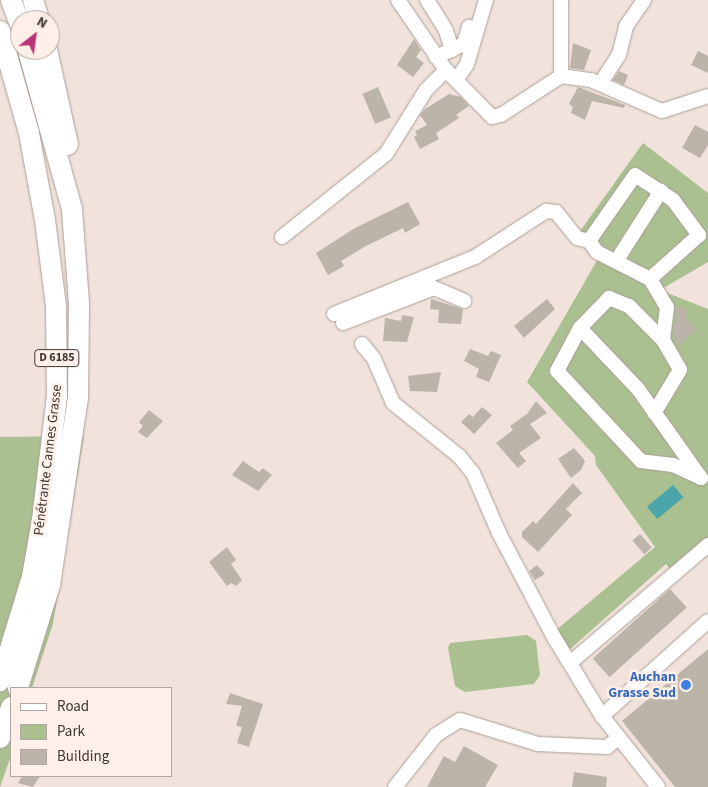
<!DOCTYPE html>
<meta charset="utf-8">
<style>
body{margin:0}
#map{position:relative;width:708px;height:787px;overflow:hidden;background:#f1e2dc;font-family:"Source Sans 3",sans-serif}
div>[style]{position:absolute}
.green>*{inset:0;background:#abc091}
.water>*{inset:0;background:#49a5a7;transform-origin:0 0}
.building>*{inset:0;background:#bdb4a9;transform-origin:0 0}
.roads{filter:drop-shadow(0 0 1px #ada099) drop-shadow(0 0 1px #ada099)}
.minor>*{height:14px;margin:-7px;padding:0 7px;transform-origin:7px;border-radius:7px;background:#fff}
.highway>*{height:20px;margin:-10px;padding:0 10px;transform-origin:10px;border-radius:10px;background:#fff}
.dots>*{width:14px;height:14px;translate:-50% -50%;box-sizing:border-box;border:2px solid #feefe9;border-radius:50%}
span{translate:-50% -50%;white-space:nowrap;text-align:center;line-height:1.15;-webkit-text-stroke:5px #feefe9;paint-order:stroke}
.shield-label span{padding:1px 4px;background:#feefe9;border:1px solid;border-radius:4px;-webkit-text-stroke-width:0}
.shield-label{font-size:12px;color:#3e3835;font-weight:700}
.street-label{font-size:14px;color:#3e3835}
.shop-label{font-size:14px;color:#366cbe;font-weight:700}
.right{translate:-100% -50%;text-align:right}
.legend{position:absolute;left:10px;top:687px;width:162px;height:90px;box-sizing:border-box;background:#feefe9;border:1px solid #b1a6a1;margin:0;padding:6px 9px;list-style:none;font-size:15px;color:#3e3835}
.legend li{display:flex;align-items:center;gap:10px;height:25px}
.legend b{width:25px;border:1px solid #b1a6a1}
.north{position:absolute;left:10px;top:10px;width:50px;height:50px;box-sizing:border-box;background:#feefe9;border:1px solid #b1a6a1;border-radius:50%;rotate:30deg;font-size:14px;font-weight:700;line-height:20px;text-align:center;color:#3e3835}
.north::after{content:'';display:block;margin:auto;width:18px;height:22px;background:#bb3576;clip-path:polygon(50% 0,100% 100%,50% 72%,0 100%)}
</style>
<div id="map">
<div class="green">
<i style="clip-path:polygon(643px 143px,708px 193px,708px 262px,660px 290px,708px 309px,708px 548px,675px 575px,666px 564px,568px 651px,555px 631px,655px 547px,596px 465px,595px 456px,527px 382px,599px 257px,580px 243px,578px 234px)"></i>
<i style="clip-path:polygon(84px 436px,53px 624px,32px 688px,11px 688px,11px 756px,0 787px,0 437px)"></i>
<i style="clip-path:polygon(527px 635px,536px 641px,540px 675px,534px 684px,465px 692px,455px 686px,448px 648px,450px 643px)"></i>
</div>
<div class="water">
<i style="left:673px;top:485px;width:16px;height:34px;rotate:50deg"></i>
</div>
<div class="building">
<i style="clip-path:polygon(414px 39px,421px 50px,416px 57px,424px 63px,413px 77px,397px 65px)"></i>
<i style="clip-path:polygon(573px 43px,591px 50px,584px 70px,570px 68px)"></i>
<i style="clip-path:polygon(698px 51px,708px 56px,708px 73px,691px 65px)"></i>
<i style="clip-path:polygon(619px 71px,628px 75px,624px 85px,613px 80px)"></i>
<i style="left:378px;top:87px;width:33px;height:17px;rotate:67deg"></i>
<i style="clip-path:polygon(578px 87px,625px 105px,624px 108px,592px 101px,585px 120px,571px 113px,573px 107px,569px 104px)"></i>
<i style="clip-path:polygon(449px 94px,461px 97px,469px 106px,456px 115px,459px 118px,436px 133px,439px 139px,420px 149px,414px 137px,417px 135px,415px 131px,427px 125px,420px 115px,425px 109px)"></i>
<i style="clip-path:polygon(695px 125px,708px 132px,708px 145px,700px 158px,682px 148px)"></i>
<i style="clip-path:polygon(408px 202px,420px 224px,405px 233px,403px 228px,366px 246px,341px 261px,344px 266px,328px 275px,316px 253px,355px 228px)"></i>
<i style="clip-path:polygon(431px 299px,463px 309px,461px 324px,438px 323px,439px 310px,430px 309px)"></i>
<i style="clip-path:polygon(547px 299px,555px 309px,524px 338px,514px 326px)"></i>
<i style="clip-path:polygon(681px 305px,688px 314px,685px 317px,697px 330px,680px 345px,672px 336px,674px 324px,678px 320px,675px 310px)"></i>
<i style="clip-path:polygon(402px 315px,414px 317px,407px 342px,383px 341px,385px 318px,401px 321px)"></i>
<i style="clip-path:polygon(470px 349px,488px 356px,491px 351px,501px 355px,489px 382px,476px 377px,479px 369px,464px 361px)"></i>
<i style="clip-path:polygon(441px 372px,437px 392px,410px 391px,408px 376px)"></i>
<i style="clip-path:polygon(536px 401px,547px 413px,530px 424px,541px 438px,519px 453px,526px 461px,518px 468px,496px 443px,513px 430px,510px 426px,527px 414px)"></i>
<i style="clip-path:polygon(482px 407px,492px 415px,474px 434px,461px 422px,469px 414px,473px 417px)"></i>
<i style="clip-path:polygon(149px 410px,163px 421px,147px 438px,138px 432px,143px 426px,139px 422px)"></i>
<i style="clip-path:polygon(574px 448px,585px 461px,581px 470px,571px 478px,558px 459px)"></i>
<i style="clip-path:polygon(243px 461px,259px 472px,263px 468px,272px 475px,258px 491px,232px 475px)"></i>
<i style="clip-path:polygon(573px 483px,582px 493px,566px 509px,572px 515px,538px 552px,522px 537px,522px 532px,533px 521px,536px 524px)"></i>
<i style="left:640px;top:534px;width:18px;height:10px;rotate:49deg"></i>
<i style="clip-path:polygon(227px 547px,236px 560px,231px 564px,242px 580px,236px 586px,231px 583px,227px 586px,209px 562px)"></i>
<i style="clip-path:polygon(537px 565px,545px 574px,535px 580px,529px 571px)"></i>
<i style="left:670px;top:589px;width:25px;height:104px;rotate:48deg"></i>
<i style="clip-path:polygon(708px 649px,708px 787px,675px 787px,622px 721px)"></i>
<i style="clip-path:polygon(230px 693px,263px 704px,249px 747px,237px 743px,242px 727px,236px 726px,242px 706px,226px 704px)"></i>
<i style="clip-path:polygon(464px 746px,498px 765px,485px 787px,427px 787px,444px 756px,455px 762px)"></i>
<i style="clip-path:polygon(574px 772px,607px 777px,606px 787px,572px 787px)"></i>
<i style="clip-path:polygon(22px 776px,40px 776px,33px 787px,18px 783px)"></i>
</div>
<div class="roads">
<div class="minor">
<i style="left:398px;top:0;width:85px;rotate:55.6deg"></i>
<i style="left:446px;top:70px;width:66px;rotate:45.6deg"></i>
<i style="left:492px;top:117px;width:9px;rotate:-13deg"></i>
<i style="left:501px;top:115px;width:72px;rotate:-33deg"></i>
<i style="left:561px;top:76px;width:30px;rotate:8deg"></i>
<i style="left:591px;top:80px;width:77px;rotate:23.6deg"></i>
<i style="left:662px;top:111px;width:48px;rotate:-18.1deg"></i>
<i style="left:427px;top:0;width:36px;rotate:58deg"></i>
<i style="left:446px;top:31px;width:20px;rotate:72deg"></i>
<i style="left:436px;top:57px;width:31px;rotate:-25deg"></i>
<i style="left:464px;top:44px;width:18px;rotate:-74deg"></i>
<i style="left:561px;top:76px;width:76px;rotate:-90deg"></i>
<i style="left:456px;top:80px;width:19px;rotate:-55deg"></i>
<i style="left:467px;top:64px;width:67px;rotate:-73.5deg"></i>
<i style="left:600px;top:84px;width:35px;rotate:-57deg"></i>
<i style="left:619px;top:55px;width:30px;rotate:-76deg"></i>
<i style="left:626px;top:26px;width:32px;rotate:-55deg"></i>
<i style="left:635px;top:175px;width:45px;rotate:33.3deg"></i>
<i style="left:673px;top:200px;width:44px;rotate:53.4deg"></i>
<i style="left:699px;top:235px;width:66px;rotate:138.1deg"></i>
<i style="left:650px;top:279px;width:59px;rotate:-153deg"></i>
<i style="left:597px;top:252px;width:14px;rotate:-126deg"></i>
<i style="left:589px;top:241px;width:80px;rotate:-55.1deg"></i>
<i style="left:282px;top:237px;width:133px;rotate:-38.6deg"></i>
<i style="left:386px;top:154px;width:75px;rotate:-58deg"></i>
<i style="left:426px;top:90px;width:28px;rotate:-45deg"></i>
<i style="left:617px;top:260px;width:82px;rotate:-57.5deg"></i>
<i style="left:650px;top:279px;width:33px;rotate:59deg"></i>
<i style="left:667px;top:307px;width:33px;rotate:97deg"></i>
<i style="left:334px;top:314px;width:152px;rotate:-22deg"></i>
<i style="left:475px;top:257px;width:85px;rotate:-32.9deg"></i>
<i style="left:546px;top:211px;width:10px;rotate:6deg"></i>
<i style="left:556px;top:212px;width:33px;rotate:51deg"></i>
<i style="left:577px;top:238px;width:12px;rotate:14deg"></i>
<i style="left:343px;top:323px;width:97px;rotate:-21deg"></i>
<i style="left:434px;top:288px;width:33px;rotate:23deg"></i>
<i style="left:580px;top:328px;width:84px;rotate:46.4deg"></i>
<i style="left:638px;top:389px;width:109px;rotate:54.7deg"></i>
<i style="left:701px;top:478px;width:31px;rotate:-155deg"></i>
<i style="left:673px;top:465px;width:32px;rotate:-173deg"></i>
<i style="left:641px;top:461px;width:123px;rotate:-133deg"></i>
<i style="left:557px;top:371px;width:49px;rotate:-61.9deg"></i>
<i style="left:580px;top:328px;width:42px;rotate:-46deg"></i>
<i style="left:609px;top:298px;width:22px;rotate:22deg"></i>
<i style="left:629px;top:306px;width:48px;rotate:45deg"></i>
<i style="left:663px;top:340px;width:34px;rotate:60deg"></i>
<i style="left:680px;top:370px;width:50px;rotate:121.2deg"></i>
<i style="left:362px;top:344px;width:19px;rotate:51deg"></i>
<i style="left:374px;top:359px;width:48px;rotate:66.6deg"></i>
<i style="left:393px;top:403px;width:85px;rotate:38.8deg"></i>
<i style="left:459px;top:456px;width:22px;rotate:51deg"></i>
<i style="left:473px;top:473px;width:65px;rotate:66.6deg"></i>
<i style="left:499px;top:533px;width:120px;rotate:62.2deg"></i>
<i style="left:555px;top:639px;width:90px;rotate:58.6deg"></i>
<i style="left:602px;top:716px;width:90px;rotate:51.7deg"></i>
<i style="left:570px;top:663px;width:182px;rotate:-40.5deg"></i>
<i style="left:602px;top:716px;width:142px;rotate:-41.9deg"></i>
<i style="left:395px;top:787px;width:66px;rotate:-51.7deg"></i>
<i style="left:436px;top:735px;width:28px;rotate:-32deg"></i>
<i style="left:460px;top:720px;width:82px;rotate:17.1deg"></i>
<i style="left:538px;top:744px;width:69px;rotate:2.5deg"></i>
<i style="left:607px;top:747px;width:14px;rotate:-39deg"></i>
</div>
<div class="highway">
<i style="left:11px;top:0;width:27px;rotate:70deg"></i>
<i style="left:33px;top:0;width:21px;rotate:73deg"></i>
<i style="left:0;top:31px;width:106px;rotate:74.1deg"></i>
<i style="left:29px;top:133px;width:88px;rotate:79.6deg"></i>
<i style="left:45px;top:220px;width:87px;rotate:82.7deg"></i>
<i style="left:56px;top:306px;width:90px;rotate:89.4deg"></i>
<i style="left:57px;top:396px;width:125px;rotate:96.9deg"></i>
<i style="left:42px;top:520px;width:58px;rotate:100deg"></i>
<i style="left:32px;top:577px;width:109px;rotate:107.1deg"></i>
<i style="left:47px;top:50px;width:97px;rotate:77.5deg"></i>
<i style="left:18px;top:688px;width:108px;rotate:-72.7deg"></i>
<i style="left:50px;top:585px;width:189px;rotate:-81.5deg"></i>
<i style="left:78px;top:398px;width:95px;rotate:-89.4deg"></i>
<i style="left:79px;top:303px;width:94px;rotate:-94.3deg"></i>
<i style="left:72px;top:209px;width:165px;rotate:-105.5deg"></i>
<i style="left:0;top:738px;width:33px;rotate:-70deg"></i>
</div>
</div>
<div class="dots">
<i style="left:686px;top:685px;background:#3f7fe0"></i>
</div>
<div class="shield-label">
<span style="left:57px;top:358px">D 6185</span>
</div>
<div class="street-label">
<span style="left:48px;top:460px;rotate:-83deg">Pénétrante Cannes Grasse</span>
</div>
<div class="shop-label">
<span class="right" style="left:676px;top:685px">Auchan<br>Grasse Sud</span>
</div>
<ul class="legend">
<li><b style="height:6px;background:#fff"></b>Road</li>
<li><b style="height:14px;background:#abc091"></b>Park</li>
<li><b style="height:14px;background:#bdb4a9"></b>Building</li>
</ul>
<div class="north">N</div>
</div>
